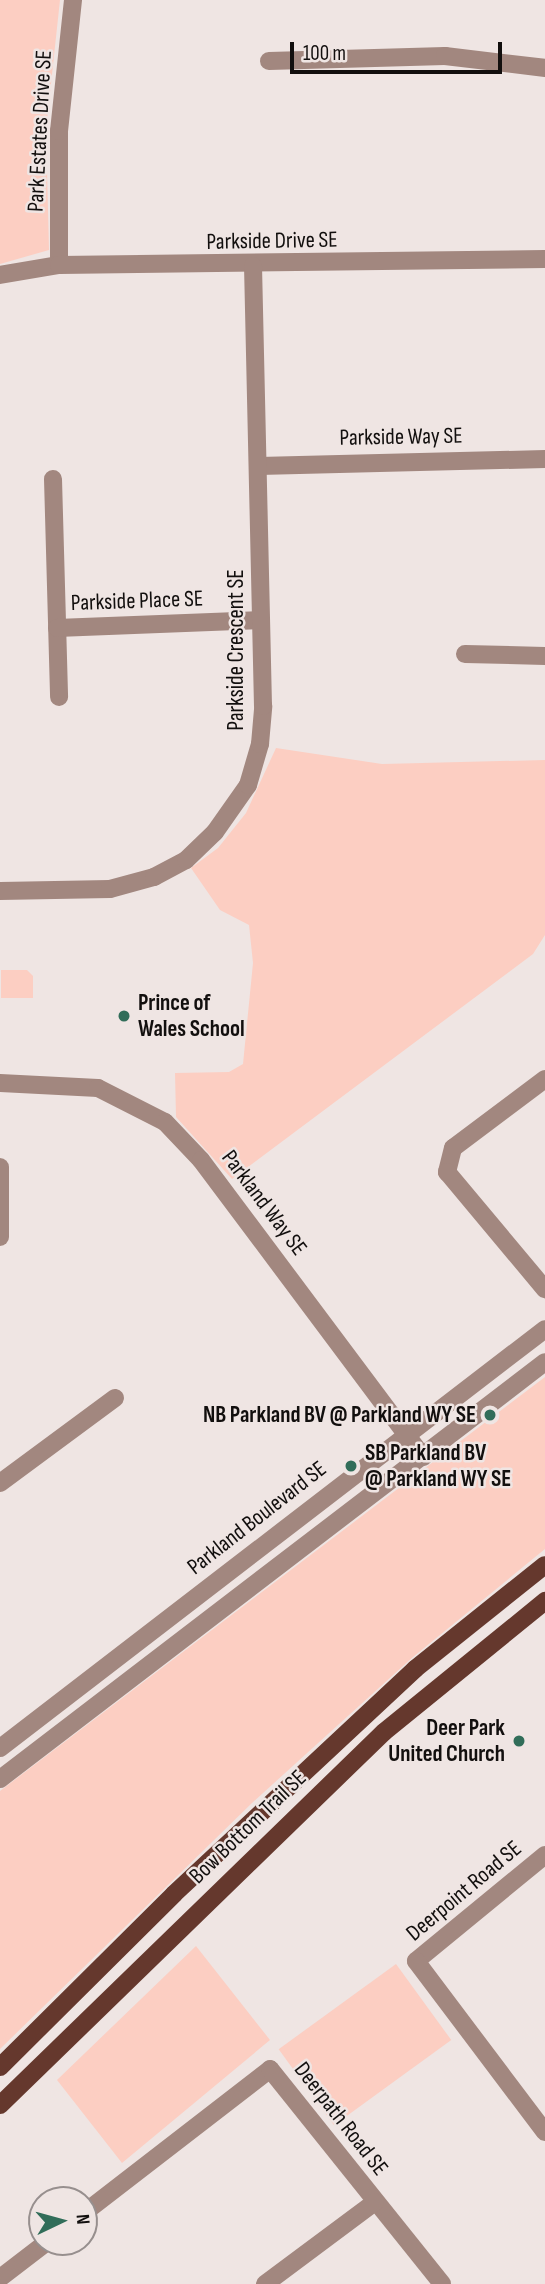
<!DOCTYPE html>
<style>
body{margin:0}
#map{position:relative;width:545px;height:2284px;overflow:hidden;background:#efe5e3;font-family:"Sofia Sans Condensed",sans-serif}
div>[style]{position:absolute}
.green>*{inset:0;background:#fccec2;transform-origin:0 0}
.minor>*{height:18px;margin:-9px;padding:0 9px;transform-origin:9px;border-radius:9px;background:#a2877f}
.major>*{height:18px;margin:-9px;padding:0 9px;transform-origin:9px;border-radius:9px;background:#65382d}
.dots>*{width:19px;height:19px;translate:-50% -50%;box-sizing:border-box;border:4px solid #efe5e3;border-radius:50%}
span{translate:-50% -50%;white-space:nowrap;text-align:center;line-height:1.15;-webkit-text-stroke:5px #efe5e3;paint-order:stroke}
.street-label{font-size:23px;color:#120f0e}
.poi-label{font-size:23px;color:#120f0e;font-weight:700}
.left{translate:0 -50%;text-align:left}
.right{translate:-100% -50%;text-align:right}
.north{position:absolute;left:28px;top:2186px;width:70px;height:70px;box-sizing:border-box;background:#efe5e3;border:2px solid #978f8e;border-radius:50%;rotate:85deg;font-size:19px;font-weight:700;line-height:28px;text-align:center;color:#120f0e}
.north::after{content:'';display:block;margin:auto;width:24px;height:32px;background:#316d59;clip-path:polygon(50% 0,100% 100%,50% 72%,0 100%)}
.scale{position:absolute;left:290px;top:42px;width:212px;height:32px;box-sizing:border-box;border:4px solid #120f0e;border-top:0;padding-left:9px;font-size:21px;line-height:24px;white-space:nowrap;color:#120f0e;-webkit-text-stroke:5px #efe5e3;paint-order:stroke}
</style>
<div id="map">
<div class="green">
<i style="clip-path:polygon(0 0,60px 0,46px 130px,49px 250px,0 264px)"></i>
<i style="clip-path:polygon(276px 748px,382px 764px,545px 760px,545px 935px,533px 954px,232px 1179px,176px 1117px,175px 1073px,229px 1072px,243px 1064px,253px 963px,249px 925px,220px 910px,191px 868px,218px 848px,246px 813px)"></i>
<i style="clip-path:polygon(1px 970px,27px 970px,33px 976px,33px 998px,1px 998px)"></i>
<i style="clip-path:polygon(545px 1377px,545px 1549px,413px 1657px,252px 1803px,0 2049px,0 1791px)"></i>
<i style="clip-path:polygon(196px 1946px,270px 2040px,122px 2163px,57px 2080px)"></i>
<i style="left:396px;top:1964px;width:94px;height:145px;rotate:54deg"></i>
</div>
<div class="minor">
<i style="left:269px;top:61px;width:176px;rotate:-1.6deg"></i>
<i style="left:445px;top:56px;width:101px;rotate:6.8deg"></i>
<i style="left:59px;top:265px;width:134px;rotate:-90deg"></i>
<i style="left:59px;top:131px;width:132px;rotate:-83.9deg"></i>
<i style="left:0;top:275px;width:60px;rotate:-9.6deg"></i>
<i style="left:59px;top:265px;width:486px;rotate:-0.7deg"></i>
<i style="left:259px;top:466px;width:286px;rotate:-1.4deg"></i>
<i style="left:53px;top:479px;width:218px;rotate:88.4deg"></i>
<i style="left:57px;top:628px;width:204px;rotate:-2.2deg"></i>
<i style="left:465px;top:654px;width:80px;rotate:1.4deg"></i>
<i style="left:0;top:891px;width:110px;rotate:-1deg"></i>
<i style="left:110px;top:889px;width:46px;rotate:-15.3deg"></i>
<i style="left:154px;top:877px;width:36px;rotate:-28deg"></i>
<i style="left:186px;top:860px;width:40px;rotate:-44deg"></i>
<i style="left:215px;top:832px;width:57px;rotate:-54.9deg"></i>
<i style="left:248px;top:785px;width:43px;rotate:-73.7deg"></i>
<i style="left:260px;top:744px;width:38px;rotate:-85deg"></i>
<i style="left:263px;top:706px;width:440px;rotate:-91.3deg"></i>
<i style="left:545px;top:1079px;width:115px;rotate:143.1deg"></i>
<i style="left:453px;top:1148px;width:25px;rotate:104deg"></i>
<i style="left:447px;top:1172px;width:153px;rotate:50.1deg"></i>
<i style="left:0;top:1083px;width:98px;rotate:2.9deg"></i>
<i style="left:98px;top:1088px;width:75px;rotate:26.9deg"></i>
<i style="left:165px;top:1122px;width:52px;rotate:46.5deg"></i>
<i style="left:201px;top:1160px;width:371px;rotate:53.2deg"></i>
<i style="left:0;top:1167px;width:70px;rotate:90deg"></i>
<i style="left:0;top:1483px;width:143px;rotate:-36.5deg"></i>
<i style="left:0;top:1748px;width:687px;rotate:-37.55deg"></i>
<i style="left:0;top:1779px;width:686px;rotate:-37.42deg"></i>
<i style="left:545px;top:1855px;width:167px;rotate:140.6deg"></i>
<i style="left:416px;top:1961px;width:214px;rotate:53deg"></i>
<i style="left:84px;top:2213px;width:235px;rotate:-37.7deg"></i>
<i style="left:270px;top:2069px;width:275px;rotate:51.3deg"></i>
<i style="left:0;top:2278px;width:59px;rotate:-37.5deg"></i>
<i style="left:265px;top:2284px;width:137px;rotate:-36.7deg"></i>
</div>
<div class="major">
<i style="left:0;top:2067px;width:245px;rotate:-44.8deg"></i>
<i style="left:174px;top:1894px;width:330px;rotate:-43deg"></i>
<i style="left:415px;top:1669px;width:166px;rotate:-38.7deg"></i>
<i style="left:0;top:2105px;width:535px;rotate:-44.17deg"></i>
<i style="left:384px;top:1732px;width:208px;rotate:-39.1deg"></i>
</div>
<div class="dots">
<i style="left:124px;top:1016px;background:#316d59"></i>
<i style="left:490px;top:1415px;background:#316d59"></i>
<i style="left:351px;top:1466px;background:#316d59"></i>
<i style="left:519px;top:1741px;background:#316d59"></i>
</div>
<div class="street-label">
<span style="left:40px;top:131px;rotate:-87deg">Park Estates Drive SE</span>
<span style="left:272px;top:241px;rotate:-1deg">Parkside Drive SE</span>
<span style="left:401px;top:437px;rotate:-1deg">Parkside Way SE</span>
<span style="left:137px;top:601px;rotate:-2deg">Parkside Place SE</span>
<span style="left:236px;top:650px;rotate:-90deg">Parkside Crescent SE</span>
<span style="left:264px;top:1203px;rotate:53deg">Parkland Way SE</span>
<span style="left:257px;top:1518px;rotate:-38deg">Parkland Boulevard SE</span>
<span style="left:248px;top:1827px;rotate:-44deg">Bow Bottom Trail SE</span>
<span style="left:464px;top:1891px;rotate:-40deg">Deerpoint Road SE</span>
<span style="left:341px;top:2119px;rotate:52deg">Deerpath Road SE</span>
</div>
<div class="poi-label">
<span class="left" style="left:138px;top:1016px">Prince of<br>Wales School</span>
<span class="right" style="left:476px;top:1415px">NB Parkland BV @ Parkland WY SE</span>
<span class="left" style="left:365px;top:1466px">SB Parkland BV<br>@ Parkland WY SE</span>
<span class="right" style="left:505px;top:1741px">Deer Park<br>United Church</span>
</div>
<div class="north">N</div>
<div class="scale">100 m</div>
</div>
